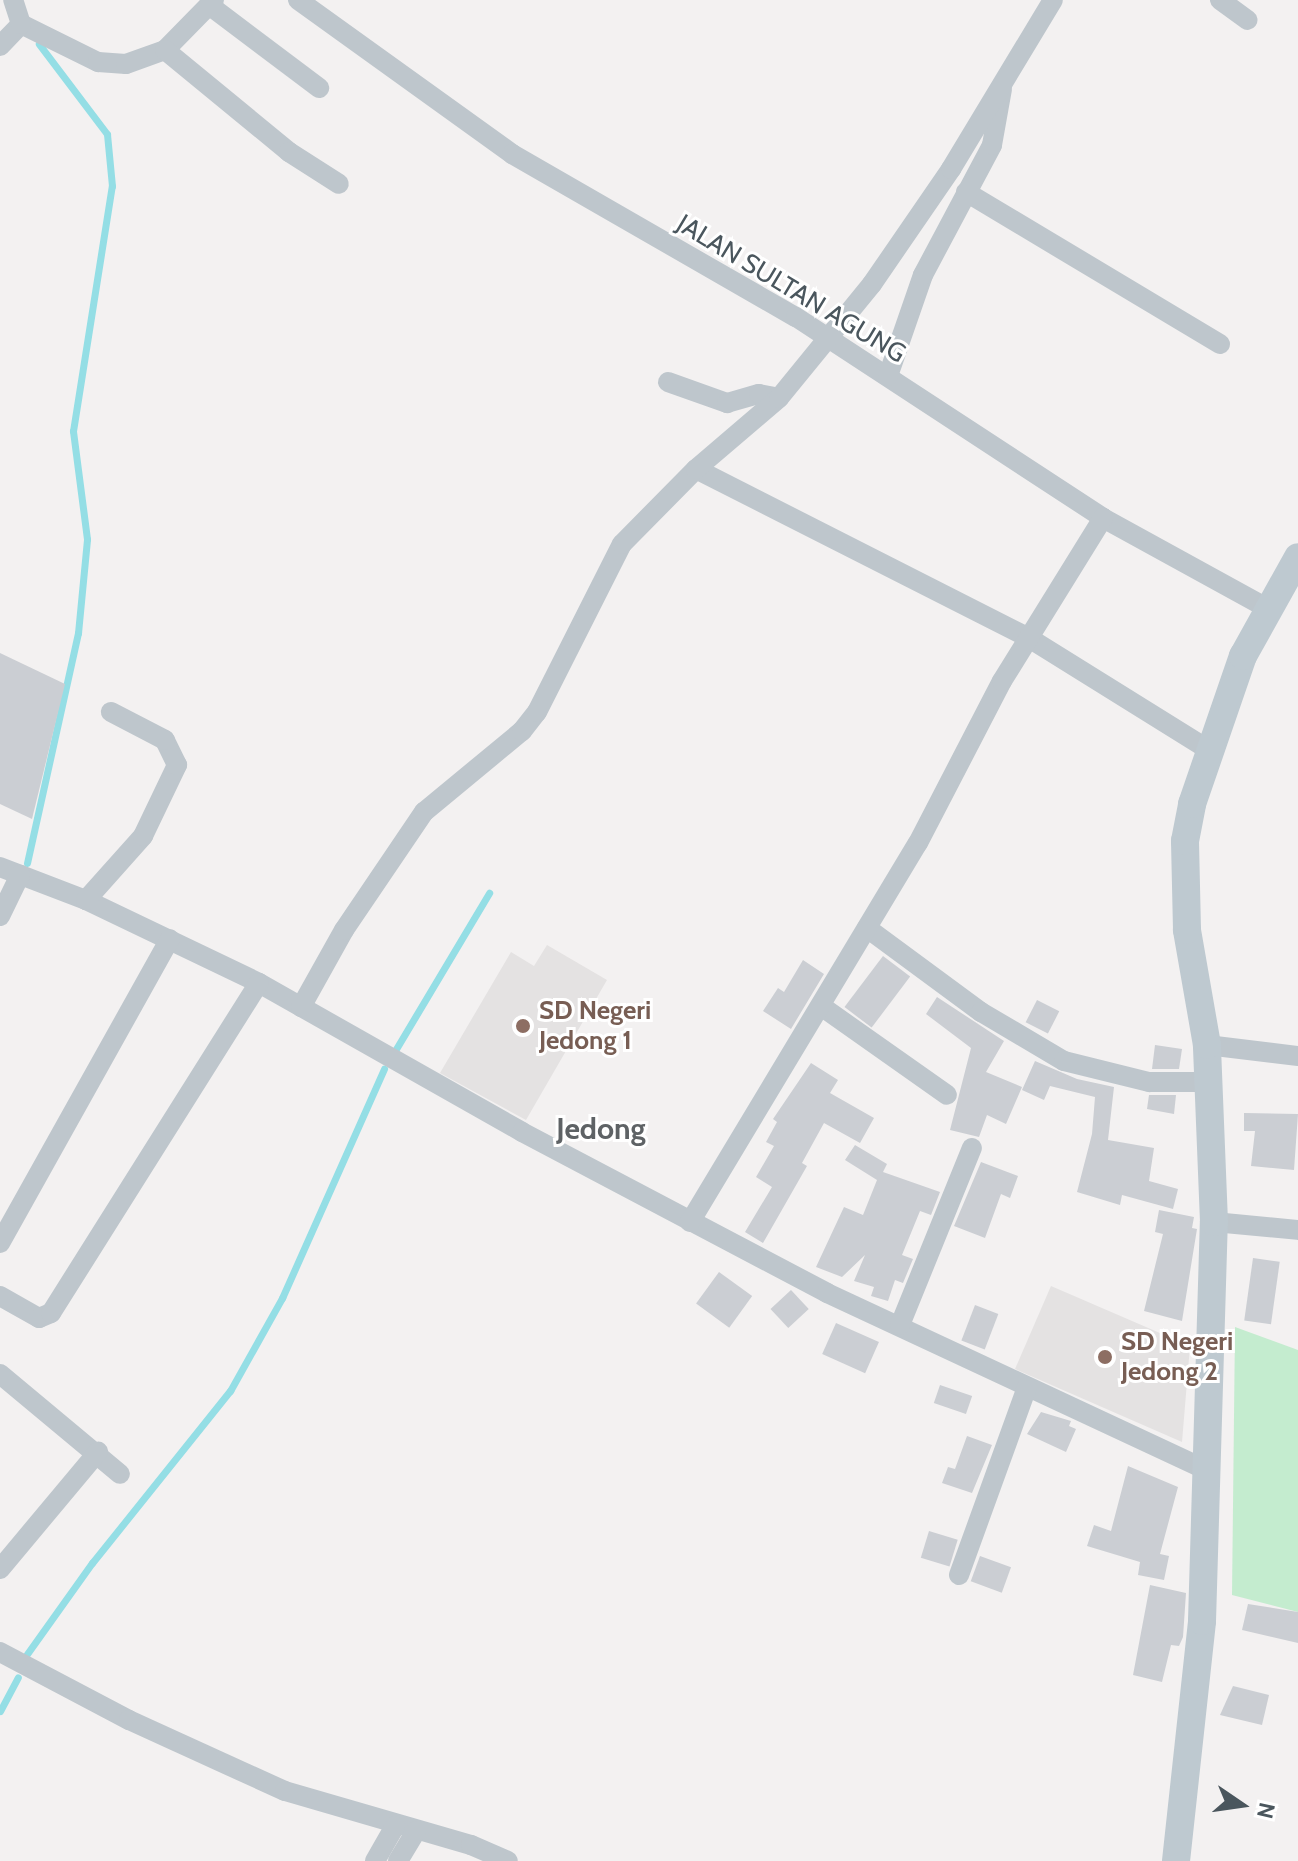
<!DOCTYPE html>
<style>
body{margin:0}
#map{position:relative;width:1298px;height:1861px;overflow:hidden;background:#f3f1f1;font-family:Cabin,sans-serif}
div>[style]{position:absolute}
.education>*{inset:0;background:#e4e2e2}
.green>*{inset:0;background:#c4eccf}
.stream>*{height:7px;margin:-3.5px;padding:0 3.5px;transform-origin:3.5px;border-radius:3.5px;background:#94dee5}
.building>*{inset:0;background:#cbced3;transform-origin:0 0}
.street>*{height:20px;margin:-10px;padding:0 10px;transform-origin:10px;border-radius:10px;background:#bec6cc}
.secondary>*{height:28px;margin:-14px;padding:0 14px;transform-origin:14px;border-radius:14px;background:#bec9d0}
.dots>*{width:22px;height:22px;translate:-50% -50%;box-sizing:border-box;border:4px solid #fff;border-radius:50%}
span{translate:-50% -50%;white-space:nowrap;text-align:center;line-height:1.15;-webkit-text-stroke:6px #fff;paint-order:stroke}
.street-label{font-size:26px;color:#4a565d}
.education-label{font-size:26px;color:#785e54;font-weight:700}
.left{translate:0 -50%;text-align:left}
.quarter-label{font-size:30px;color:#5e6265;font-weight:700}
.north{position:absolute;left:1202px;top:1765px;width:80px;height:80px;-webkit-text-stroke:6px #fff;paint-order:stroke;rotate:103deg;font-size:22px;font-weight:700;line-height:32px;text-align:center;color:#4a565d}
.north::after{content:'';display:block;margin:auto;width:28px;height:36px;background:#4a565d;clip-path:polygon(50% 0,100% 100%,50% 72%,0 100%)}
</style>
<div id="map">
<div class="education">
<i style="clip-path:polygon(547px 945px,607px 980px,526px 1120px,440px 1073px,511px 952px,534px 966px)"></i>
<i style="clip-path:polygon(1051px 1286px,1190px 1346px,1182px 1442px,1015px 1369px)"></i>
</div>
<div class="green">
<i style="clip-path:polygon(1235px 1327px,1298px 1350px,1298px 1612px,1232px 1595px)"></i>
</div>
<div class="stream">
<i style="left:27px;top:863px;width:236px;rotate:-77.5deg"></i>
<i style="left:78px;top:633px;width:94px;rotate:-84.5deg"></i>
<i style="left:87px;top:539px;width:109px;rotate:-97.4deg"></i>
<i style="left:73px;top:431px;width:248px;rotate:-81deg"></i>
<i style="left:112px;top:186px;width:52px;rotate:-95.5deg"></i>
<i style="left:107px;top:134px;width:113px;rotate:-127.1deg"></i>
<i style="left:396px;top:1049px;width:182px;rotate:-59.2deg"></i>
<i style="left:27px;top:1654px;width:112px;rotate:-54.5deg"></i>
<i style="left:92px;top:1563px;width:221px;rotate:-51.3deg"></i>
<i style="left:230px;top:1391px;width:107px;rotate:-60.8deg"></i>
<i style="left:282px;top:1298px;width:251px;rotate:-66deg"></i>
<i style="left:0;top:1711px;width:38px;rotate:-62deg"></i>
</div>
<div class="building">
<i style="clip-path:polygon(0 653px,65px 684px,32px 819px,0 804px)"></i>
<i style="left:883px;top:956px;width:34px;height:64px;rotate:37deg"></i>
<i style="clip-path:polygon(803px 960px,824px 974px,791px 1029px,763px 1011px,778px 988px,784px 992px)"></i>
<i style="clip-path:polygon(937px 997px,1004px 1041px,986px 1072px,1022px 1087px,1006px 1124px,987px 1115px,979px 1137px,950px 1130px,971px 1048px,926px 1014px)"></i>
<i style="left:1037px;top:1000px;width:25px;height:25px;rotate:27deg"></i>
<i style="clip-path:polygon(1155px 1045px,1182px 1049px,1179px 1069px,1152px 1069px)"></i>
<i style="clip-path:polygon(1035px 1061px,1077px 1079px,1114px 1087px,1108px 1140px,1154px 1148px,1149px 1181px,1178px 1189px,1173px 1209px,1122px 1195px,1120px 1205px,1077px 1192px,1092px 1134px,1095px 1097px,1050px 1086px,1044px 1100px,1022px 1090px)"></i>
<i style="clip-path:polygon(811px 1063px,838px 1080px,830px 1093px,874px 1118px,860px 1143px,824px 1123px,802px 1163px,807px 1166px,763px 1243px,745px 1232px,772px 1187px,756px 1177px,774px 1146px,766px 1142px,777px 1122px,773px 1119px)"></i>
<i style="clip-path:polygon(1149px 1095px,1176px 1095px,1174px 1114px,1147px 1109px)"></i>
<i style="clip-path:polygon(1244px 1113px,1298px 1114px,1294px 1170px,1251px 1166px,1255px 1131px,1244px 1131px)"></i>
<i style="clip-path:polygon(855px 1145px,887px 1164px,883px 1172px,940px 1192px,931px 1215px,920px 1211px,902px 1255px,913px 1259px,903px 1283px,895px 1280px,888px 1301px,871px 1296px,874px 1287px,854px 1281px,865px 1255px,842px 1277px,816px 1267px,844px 1207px,863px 1215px,877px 1180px,845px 1160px)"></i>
<i style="clip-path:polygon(981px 1162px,1018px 1176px,1010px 1198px,1001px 1194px,985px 1238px,954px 1226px)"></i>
<i style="clip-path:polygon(1159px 1210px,1194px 1217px,1192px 1228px,1197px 1229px,1182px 1321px,1144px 1311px,1163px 1234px,1155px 1232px)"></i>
<i style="left:1253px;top:1258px;width:27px;height:63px;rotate:8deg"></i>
<i style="left:719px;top:1272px;width:41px;height:39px;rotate:36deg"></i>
<i style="left:791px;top:1290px;width:26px;height:28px;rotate:47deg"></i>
<i style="left:975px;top:1305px;width:25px;height:38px;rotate:21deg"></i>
<i style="left:836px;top:1323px;width:47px;height:34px;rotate:24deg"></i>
<i style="left:940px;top:1385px;width:34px;height:19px;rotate:19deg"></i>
<i style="clip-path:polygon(1041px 1412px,1071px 1421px,1069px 1426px,1076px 1429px,1066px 1452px,1027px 1434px)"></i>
<i style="clip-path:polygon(967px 1436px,992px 1445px,972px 1493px,942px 1483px,948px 1467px,955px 1469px)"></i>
<i style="clip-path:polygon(1128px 1466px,1178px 1487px,1160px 1554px,1169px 1556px,1164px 1580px,1138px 1575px,1140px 1562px,1087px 1546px,1094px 1525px,1111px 1531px)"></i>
<i style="left:929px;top:1531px;width:30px;height:28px;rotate:17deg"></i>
<i style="left:980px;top:1556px;width:33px;height:27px;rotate:20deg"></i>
<i style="clip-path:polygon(1150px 1585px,1186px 1593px,1183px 1637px,1179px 1646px,1171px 1645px,1162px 1682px,1133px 1675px)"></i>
<i style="clip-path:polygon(1248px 1604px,1298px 1612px,1298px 1643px,1242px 1630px)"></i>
<i style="clip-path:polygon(1233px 1686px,1269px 1695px,1262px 1725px,1220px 1715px)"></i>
</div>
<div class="street">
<i style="left:298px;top:0;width:264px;rotate:35.7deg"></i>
<i style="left:512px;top:154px;width:327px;rotate:29.9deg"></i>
<i style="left:796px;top:317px;width:367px;rotate:33.2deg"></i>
<i style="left:1103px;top:518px;width:187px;rotate:28.8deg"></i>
<i style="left:1220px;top:0;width:34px;rotate:36deg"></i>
<i style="left:209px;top:5px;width:138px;rotate:37deg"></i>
<i style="left:21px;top:24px;width:86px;rotate:26.3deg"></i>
<i style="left:98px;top:62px;width:28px;rotate:4deg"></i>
<i style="left:126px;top:64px;width:41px;rotate:-19.7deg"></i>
<i style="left:165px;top:50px;width:70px;rotate:-45.6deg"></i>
<i style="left:0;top:46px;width:30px;rotate:-46deg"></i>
<i style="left:21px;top:24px;width:25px;rotate:-108deg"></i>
<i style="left:165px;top:50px;width:161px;rotate:39.4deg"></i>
<i style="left:289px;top:152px;width:59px;rotate:32.6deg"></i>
<i style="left:966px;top:192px;width:296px;rotate:30.9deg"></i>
<i style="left:888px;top:376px;width:107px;rotate:-70.9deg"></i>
<i style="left:923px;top:275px;width:147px;rotate:-62deg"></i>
<i style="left:992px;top:145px;width:57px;rotate:-79.9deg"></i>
<i style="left:668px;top:382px;width:63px;rotate:19.6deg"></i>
<i style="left:727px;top:403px;width:33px;rotate:-16deg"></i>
<i style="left:759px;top:394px;width:20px;rotate:11deg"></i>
<i style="left:696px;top:469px;width:373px;rotate:26.9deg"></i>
<i style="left:1029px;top:638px;width:212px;rotate:31.9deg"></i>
<i style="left:0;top:867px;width:92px;rotate:21deg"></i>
<i style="left:86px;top:900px;width:192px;rotate:25.6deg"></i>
<i style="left:259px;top:983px;width:302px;rotate:29.5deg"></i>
<i style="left:522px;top:1132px;width:345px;rotate:27.8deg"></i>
<i style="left:827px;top:1293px;width:419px;rotate:25deg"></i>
<i style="left:86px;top:900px;width:86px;rotate:-48.3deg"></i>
<i style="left:143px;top:836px;width:79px;rotate:-64.4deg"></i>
<i style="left:177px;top:765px;width:28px;rotate:-116deg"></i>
<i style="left:165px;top:740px;width:61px;rotate:-152.6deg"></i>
<i style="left:0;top:916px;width:46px;rotate:-64deg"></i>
<i style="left:867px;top:928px;width:142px;rotate:36.4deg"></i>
<i style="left:981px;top:1012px;width:96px;rotate:30.6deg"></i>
<i style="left:1064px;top:1061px;width:88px;rotate:13.9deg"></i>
<i style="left:1149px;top:1082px;width:60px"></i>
<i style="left:821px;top:1006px;width:154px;rotate:35.2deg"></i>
<i style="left:301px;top:1007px;width:88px;rotate:-60.8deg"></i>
<i style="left:344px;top:930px;width:143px;rotate:-55.9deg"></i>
<i style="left:424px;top:812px;width:127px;rotate:-39.6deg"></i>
<i style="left:522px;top:731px;width:24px;rotate:-52deg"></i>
<i style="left:537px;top:712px;width:188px;rotate:-63.2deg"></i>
<i style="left:622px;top:544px;width:105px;rotate:-45.4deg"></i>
<i style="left:696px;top:469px;width:109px;rotate:-40.5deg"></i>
<i style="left:779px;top:398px;width:147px;rotate:-50.8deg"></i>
<i style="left:872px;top:284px;width:140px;rotate:-55.5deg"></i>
<i style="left:951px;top:169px;width:197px;rotate:-58.9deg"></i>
<i style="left:1207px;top:1045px;width:92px;rotate:6.9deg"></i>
<i style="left:690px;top:1222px;width:442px;rotate:-59deg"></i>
<i style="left:918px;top:843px;width:182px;rotate:-62.6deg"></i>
<i style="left:1002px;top:681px;width:192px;rotate:-58.2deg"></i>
<i style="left:1214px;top:1222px;width:84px;rotate:5.4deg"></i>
<i style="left:0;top:1243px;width:348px;rotate:-60.8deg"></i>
<i style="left:0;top:1296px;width:45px;rotate:29.4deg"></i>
<i style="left:39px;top:1318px;width:13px;rotate:-23deg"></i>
<i style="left:51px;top:1313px;width:390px;rotate:-57.8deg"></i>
<i style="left:900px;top:1325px;width:191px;rotate:-67.9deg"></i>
<i style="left:0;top:1374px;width:156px;rotate:39.8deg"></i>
<i style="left:0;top:1569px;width:153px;rotate:-50.1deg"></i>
<i style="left:959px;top:1575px;width:200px;rotate:-70.1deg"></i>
<i style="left:0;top:1652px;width:146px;rotate:27.8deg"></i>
<i style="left:129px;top:1720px;width:171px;rotate:24.5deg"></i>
<i style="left:285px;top:1791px;width:194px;rotate:16.2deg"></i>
<i style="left:471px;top:1845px;width:40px;rotate:23.4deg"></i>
<i style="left:375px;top:1861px;width:40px;rotate:-60.3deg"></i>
<i style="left:398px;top:1861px;width:35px;rotate:-59deg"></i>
</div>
<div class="secondary">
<i style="left:1176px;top:1861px;width:241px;rotate:-83.8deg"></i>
<i style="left:1202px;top:1621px;width:399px;rotate:-88.3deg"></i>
<i style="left:1214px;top:1222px;width:177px;rotate:-92.3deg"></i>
<i style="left:1207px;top:1045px;width:117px;rotate:-99.9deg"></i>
<i style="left:1187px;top:930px;width:89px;rotate:-91.3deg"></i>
<i style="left:1185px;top:841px;width:38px;rotate:-79deg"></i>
<i style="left:1192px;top:804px;width:157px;rotate:-71deg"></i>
<i style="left:1243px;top:656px;width:113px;rotate:-60.9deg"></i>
</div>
<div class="dots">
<i style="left:523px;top:1026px;background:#8d6e63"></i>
<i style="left:1105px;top:1357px;background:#8d6e63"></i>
</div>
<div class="street-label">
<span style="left:791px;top:289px;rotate:31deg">JALAN SULTAN AGUNG</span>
</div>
<div class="education-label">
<span class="left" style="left:539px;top:1026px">SD Negeri<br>Jedong 1</span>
<span class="left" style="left:1121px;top:1357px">SD Negeri<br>Jedong 2</span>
</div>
<div class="quarter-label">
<span style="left:601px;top:1129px">Jedong</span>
</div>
<div class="north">N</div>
</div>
